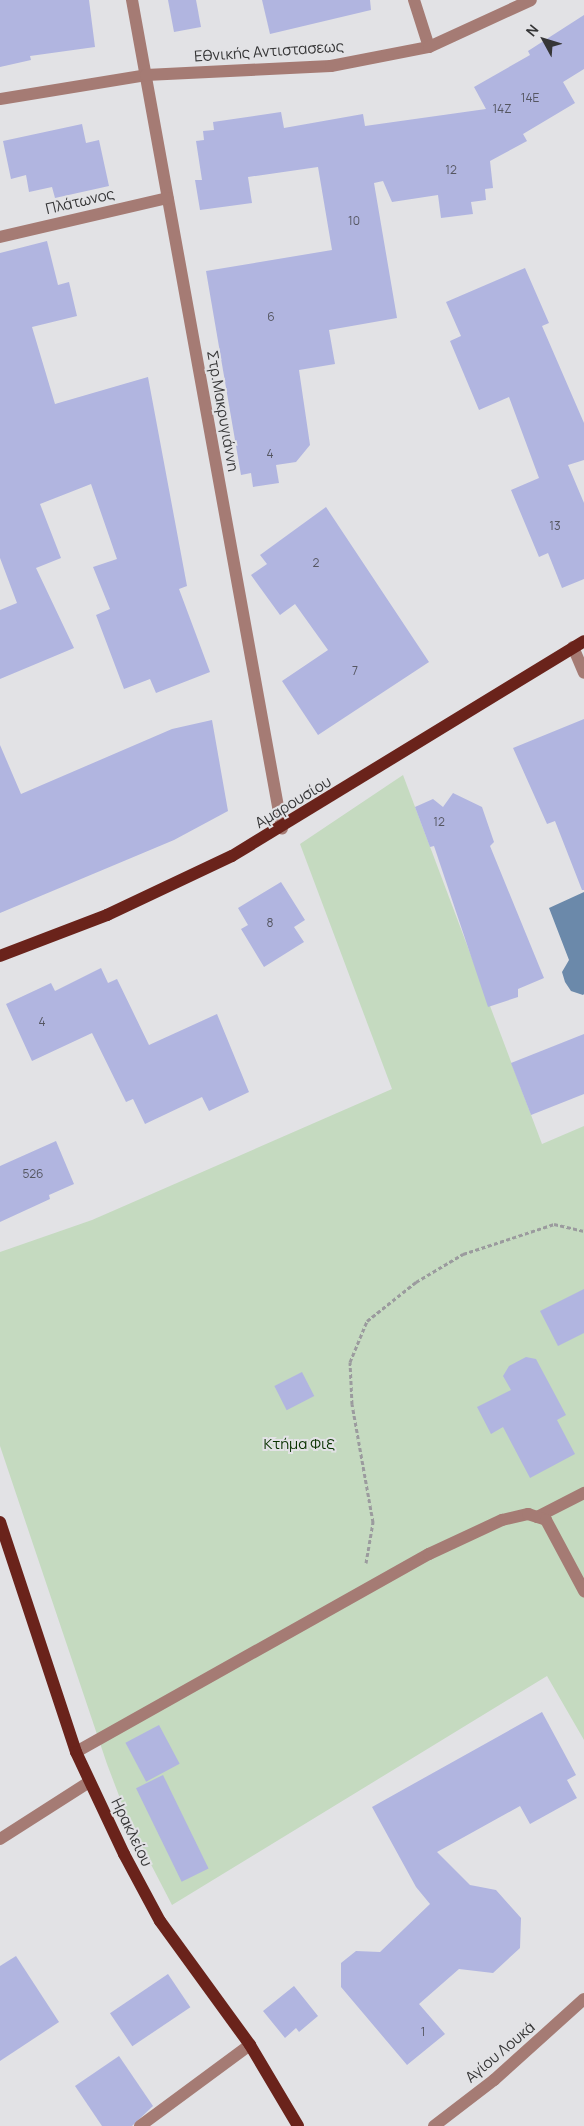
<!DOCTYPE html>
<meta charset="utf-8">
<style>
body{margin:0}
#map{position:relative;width:584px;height:2126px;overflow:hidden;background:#e2e2e5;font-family:Manrope,sans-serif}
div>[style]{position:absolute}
.green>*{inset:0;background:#c5dac0}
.water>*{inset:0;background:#6b89aa}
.building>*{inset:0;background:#b1b5e0;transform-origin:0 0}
.path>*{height:3px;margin-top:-1.5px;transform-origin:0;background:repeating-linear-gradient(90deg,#9b9b9e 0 4px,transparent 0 6.5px)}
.minor>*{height:12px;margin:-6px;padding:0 6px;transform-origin:6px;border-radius:6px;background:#a57b74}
.major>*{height:12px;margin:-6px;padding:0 6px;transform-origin:6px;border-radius:6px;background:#6a231b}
span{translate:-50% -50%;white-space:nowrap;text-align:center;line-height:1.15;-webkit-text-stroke:4px #e2e2e5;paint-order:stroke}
.number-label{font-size:12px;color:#555661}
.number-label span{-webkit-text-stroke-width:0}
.street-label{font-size:15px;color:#363637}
.park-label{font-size:15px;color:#0a3300}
.north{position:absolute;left:519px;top:15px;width:50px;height:50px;-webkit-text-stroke:4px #e2e2e5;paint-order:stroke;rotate:309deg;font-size:14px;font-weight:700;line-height:20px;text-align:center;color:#363637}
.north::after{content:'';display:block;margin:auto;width:18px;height:22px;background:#363637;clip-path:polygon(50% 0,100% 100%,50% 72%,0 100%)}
</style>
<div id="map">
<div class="green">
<i style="clip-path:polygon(403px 775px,542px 1144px,584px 1126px,584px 1740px,547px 1676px,172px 1905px,129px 1822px,107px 1764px,0 1446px,0 1252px,92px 1220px,392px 1089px,300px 844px)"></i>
</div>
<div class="water">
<i style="clip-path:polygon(584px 892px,584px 994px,583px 995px,571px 991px,565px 982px,562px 972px,569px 960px,549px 908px)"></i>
</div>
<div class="building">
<i style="clip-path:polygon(0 0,89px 0,95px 47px,30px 56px,31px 60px,0 67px)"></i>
<i style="clip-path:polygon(168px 0,196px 0,201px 27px,174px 32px)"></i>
<i style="clip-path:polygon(262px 0,370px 0,371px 10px,270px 34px)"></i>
<i style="clip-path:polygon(584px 15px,584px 69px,563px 82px,575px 103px,523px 134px,527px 141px,490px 161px,493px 188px,485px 189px,486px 200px,471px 202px,473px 214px,441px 218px,438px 195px,392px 202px,383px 181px,374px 183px,397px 318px,329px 330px,335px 364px,299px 370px,310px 445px,296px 462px,276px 465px,279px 483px,253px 487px,251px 473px,241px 475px,206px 271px,332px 250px,318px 167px,248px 177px,252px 203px,200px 210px,195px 180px,202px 180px,196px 141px,204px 140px,203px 131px,214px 130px,213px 122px,281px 112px,284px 128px,363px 114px,365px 126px,486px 109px,474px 87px,530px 55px,528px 51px)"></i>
<i style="clip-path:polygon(82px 124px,86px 143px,99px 140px,109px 186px,55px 198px,52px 187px,29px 192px,26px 175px,11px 179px,3px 141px)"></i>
<i style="clip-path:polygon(47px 241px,58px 285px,69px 282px,77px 316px,32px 327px,55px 404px,148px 377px,187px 586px,179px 589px,210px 672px,156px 693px,150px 679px,124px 689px,96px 615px,110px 609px,93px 567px,117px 559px,91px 484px,40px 504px,61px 558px,36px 568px,74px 648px,0 679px,0 610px,17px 603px,0 558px,0 253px)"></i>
<i style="clip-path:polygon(525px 268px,549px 323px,542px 326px,584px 423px,584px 460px,568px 465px,584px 503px,584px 579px,562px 588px,548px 553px,539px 557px,511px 490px,539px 478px,509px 397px,479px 410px,450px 341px,461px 336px,446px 302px)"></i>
<i style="clip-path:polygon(326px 507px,429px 662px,318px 735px,282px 681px,328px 650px,295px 604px,280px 615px,251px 575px,267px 564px,260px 555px)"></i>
<i style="clip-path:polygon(584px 719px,584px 890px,582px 890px,555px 821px,547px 824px,513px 748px)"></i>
<i style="clip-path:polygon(212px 720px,228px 811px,174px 840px,0 913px,0 745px,21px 794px,172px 729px)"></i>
<i style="clip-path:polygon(453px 793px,482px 807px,494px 842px,490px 846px,544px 978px,518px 989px,518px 997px,488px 1007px,434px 846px,430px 847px,415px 807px,433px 799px,443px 807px)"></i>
<i style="clip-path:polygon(281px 882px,305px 920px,294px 927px,304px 942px,264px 967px,241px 929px,248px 925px,238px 908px)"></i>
<i style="clip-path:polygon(101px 968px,108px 983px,117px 979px,149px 1045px,217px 1014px,249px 1092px,209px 1111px,202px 1097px,145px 1124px,133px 1099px,126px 1102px,92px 1033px,32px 1061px,6px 1004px,51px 983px,55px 991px)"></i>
<i style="clip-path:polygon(584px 1034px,584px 1094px,531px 1115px,511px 1063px)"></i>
<i style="clip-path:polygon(56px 1141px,74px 1184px,49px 1195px,50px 1199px,0 1222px,0 1166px)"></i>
<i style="clip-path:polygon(584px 1289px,584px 1333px,558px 1346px,540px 1311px)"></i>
<i style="clip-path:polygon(526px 1357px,536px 1359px,566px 1415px,557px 1420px,575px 1454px,530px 1478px,503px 1427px,491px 1434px,477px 1407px,511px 1390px,503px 1376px,509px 1366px)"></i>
<i style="left:302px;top:1372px;width:27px;height:31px;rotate:63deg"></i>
<i style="clip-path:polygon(542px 1712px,576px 1775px,567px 1780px,577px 1798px,530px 1824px,520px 1806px,437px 1852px,470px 1885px,496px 1890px,521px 1918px,520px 1948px,493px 1973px,459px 1969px,419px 2004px,445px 2034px,407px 2065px,341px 1987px,341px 1963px,356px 1951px,380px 1952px,430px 1904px,416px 1887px,372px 1807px)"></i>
<i style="left:159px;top:1725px;width:44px;height:38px;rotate:62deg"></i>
<i style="left:163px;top:1775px;width:104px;height:30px;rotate:64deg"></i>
<i style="clip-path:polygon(16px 1956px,59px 2022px,0 2061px,0 1966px)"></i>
<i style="left:168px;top:1974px;width:40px;height:70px;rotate:56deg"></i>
<i style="clip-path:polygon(294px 1986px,318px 2016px,299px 2032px,296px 2028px,285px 2038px,263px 2011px)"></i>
<i style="clip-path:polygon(119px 2056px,153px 2106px,132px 2126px,102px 2126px,75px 2086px)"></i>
</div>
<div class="path">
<i style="left:366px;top:1563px;width:42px;rotate:-80.3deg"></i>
<i style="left:373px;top:1522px;width:120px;rotate:-100.1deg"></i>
<i style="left:352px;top:1404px;width:42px;rotate:-92.7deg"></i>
<i style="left:350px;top:1362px;width:44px;rotate:-67.5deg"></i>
<i style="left:367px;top:1321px;width:63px;rotate:-38.5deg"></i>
<i style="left:416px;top:1282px;width:55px;rotate:-30.8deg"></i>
<i style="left:463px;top:1254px;width:96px;rotate:-18.2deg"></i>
<i style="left:554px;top:1224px;width:31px;rotate:13deg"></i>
</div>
<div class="minor">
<i style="left:132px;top:0;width:842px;rotate:79.74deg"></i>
<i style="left:414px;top:0;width:49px;rotate:72.3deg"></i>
<i style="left:0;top:99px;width:148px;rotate:-9.3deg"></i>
<i style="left:146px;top:75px;width:185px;rotate:-2.8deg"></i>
<i style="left:331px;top:66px;width:100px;rotate:-11deg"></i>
<i style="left:429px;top:47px;width:112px;rotate:-24.7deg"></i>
<i style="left:0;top:237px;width:172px;rotate:-13.1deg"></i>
<i style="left:573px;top:647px;width:28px;rotate:67deg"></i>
<i style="left:537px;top:1517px;width:53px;rotate:-27.1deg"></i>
<i style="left:76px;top:1752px;width:405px;rotate:-29.3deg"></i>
<i style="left:429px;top:1554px;width:81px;rotate:-25deg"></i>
<i style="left:502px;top:1520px;width:27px;rotate:-13deg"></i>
<i style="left:528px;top:1514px;width:19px;rotate:18deg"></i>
<i style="left:546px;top:1520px;width:81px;rotate:61.8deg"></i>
<i style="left:0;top:1839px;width:106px;rotate:-32.6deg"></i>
<i style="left:140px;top:2126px;width:137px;rotate:-36.4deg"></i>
<i style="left:434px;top:2126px;width:76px;rotate:-37.5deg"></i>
<i style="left:494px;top:2080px;width:121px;rotate:-42deg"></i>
</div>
<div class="major">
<i style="left:0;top:956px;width:115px;rotate:-21deg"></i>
<i style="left:107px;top:915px;width:138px;rotate:-25.3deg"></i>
<i style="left:232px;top:856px;width:412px;rotate:-31.4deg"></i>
<i style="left:0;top:1522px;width:242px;rotate:71.7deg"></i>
<i style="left:76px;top:1752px;width:113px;rotate:64.8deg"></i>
<i style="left:124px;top:1854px;width:76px;rotate:61.8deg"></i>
<i style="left:160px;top:1921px;width:153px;rotate:54deg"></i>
<i style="left:250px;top:2045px;width:94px;rotate:59.3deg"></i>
</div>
<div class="number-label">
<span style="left:530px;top:98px">14Ε</span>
<span style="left:502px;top:109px">14Ζ</span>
<span style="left:451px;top:170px">12</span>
<span style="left:354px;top:221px">10</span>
<span style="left:271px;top:317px">6</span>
<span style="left:270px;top:454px">4</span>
<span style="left:555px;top:526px">13</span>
<span style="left:316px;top:563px">2</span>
<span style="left:355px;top:671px">7</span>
<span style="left:439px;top:822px">12</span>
<span style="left:270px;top:923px">8</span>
<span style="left:42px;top:1022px">4</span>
<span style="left:33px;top:1174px">526</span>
<span style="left:423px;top:2032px">1</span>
</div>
<div class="street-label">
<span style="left:269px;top:51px;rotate:-4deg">Εθνικής Αντιστασεως</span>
<span style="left:80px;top:201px;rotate:-13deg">Πλάτωνος</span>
<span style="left:223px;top:411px;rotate:80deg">Στρ.Μακρυγιάννη</span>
<span style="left:293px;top:802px;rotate:-31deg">Αμαρουσίου</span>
<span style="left:132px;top:1832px;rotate:64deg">Ηρακλείου</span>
<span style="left:500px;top:2052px;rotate:-40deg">Αγίου Λουκά</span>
</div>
<div class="park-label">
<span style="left:299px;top:1444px">Κτήμα Φιξ</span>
</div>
<div class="north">N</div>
</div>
